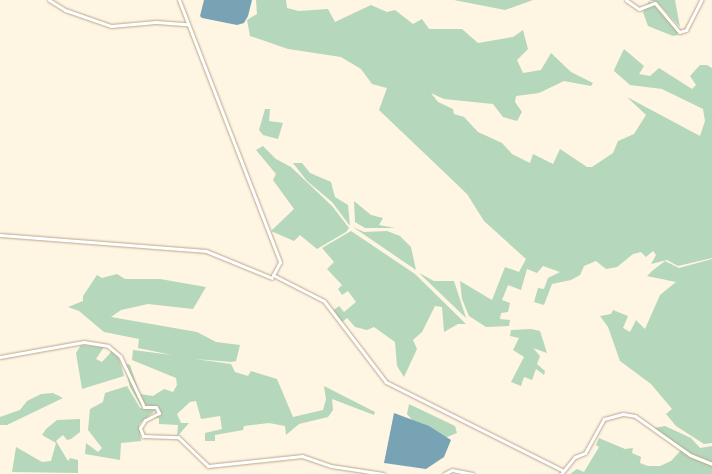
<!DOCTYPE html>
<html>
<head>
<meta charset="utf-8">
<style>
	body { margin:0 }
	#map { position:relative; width:712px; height:474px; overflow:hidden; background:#fff5e3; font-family:"Public Sans",sans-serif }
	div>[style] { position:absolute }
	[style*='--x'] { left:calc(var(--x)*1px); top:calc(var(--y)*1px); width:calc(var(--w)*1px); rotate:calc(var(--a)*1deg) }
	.green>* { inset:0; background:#b5d7bb }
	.water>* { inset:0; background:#78a3b5 }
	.roads { filter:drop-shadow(0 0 1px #b8a88b) drop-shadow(0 0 1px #b8a88b) }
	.street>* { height:3px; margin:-1.5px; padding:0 1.5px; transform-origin:1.5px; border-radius:1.5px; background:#fff }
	span { translate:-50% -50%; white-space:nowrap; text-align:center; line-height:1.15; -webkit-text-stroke:4.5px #fff; paint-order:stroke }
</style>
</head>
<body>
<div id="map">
	<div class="green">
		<i style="clip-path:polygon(256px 0,286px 0,287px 8px,299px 11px,328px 9px,335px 22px,371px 5px,387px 12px,395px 10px,413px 24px,422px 19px,429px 29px,462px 29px,478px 43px,513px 37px,523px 30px,528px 49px,517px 60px,523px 73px,541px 70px,551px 53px,571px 72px,593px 83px,591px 86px,564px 81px,539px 93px,516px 96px,515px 102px,522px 112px,517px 121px,503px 117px,493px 104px,444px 99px,431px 93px,438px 102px,453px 109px,454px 114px,464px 117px,478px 132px,502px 143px,512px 154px,530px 163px,533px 154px,553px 164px,560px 149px,587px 167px,592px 167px,613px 153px,618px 141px,634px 134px,646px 115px,627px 97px,700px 136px,705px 121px,703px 109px,662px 89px,630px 85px,614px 71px,615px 68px,624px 49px,644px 66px,639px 74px,650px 76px,659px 68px,692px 89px,696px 85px,690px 76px,700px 65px,707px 65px,712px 68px,712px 258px,678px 266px,667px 260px,651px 264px,656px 255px,653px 251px,646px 257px,641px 252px,633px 254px,617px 267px,606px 269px,596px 261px,584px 266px,580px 275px,571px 280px,552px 284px,544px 305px,534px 302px,538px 288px,544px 289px,548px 278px,560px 272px,543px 266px,537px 273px,527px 269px,521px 290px,508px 285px,502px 300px,510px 303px,508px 312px,501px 313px,500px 319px,510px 320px,509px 326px,486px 327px,469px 316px,462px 299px,460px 281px,492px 300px,505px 267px,519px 272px,526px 259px,484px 221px,467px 194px,379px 110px,387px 88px,372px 84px,361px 69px,341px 57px,288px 49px,250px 36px,247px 20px,257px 14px)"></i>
		<i style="clip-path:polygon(454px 0,533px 0,505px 10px)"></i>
		<i style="clip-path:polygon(649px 0,675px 0,680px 27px,658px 3px)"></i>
		<i style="clip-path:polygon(649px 1px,670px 17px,682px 34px,673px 36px,648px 26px,643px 12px)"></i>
		<i style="clip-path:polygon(265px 109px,270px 109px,269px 121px,283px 123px,278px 139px,263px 135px,259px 130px)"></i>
		<i style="clip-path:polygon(263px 146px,276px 159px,291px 167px,332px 206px,349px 228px,346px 232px,317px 249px,300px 235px,294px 241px,271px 231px,294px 209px,273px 180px,276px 174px,256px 150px)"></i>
		<i style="clip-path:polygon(293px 163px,302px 163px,310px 173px,331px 182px,335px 197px,348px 205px,350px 226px,332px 202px,307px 181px)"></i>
		<i style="clip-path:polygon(354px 201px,371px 215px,383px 218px,379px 225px,395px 228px,365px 228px,355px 222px)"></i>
		<i style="clip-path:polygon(353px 227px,364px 232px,387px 231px,400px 236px,411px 247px,416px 270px)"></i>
		<i style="clip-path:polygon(351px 231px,415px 274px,466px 324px,458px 324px,444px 332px,442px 307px,435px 306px,422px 332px,413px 340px,417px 349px,404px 377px,397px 366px,395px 342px,374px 327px,367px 330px,355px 327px,347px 318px,341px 323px,331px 312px,339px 306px,344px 312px,356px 302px,348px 291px,342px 295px,338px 289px,342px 285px,327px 269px,334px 262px,322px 248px)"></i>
		<i style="clip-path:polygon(712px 259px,712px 443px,704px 444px,676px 426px,666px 414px,672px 409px,651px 384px,620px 361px,608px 327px,600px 316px,611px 314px,613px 310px,628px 316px,623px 328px,630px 332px,636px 320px,645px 329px,660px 295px,676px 282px,647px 276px,652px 271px,665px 261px,679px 268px)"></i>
		<i style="clip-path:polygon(419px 273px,434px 281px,454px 281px,466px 318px)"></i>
		<i style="clip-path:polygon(117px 274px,125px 279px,160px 279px,206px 287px,193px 309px,148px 304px,121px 310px,111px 317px,197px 332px,216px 342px,240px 345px,236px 361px,232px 362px,195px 359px,231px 364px,235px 372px,248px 376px,251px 371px,277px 379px,293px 417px,323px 410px,326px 399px,324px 386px,375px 412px,374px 415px,332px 399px,333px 410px,328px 417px,299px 424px,286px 435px,285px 426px,269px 423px,244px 426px,243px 430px,215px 435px,215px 441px,205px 441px,205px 433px,222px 429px,220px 416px,201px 419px,196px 401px,190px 402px,177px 414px,181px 423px,189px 423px,177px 437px,178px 425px,159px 424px,159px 418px,152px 418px,142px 422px,158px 413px,156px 406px,141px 406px,130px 387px,124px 363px,130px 365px,140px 394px,153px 396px,164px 389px,173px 392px,177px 385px,176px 378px,132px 360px,133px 350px,172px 355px,138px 348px,139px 339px,104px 332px,79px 311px,68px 307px,83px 301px,83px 296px,97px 275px,102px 278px)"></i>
		<i style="clip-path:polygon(531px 329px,540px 331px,547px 353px,533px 348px,540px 356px,537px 364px,545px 371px,544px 375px,536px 369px,532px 380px,524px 377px,521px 386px,511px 382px,524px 357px,513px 350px,519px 338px,510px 336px,511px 330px)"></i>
		<i style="clip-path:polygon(81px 345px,104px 347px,96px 359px,102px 362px,112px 351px,119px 358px,124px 376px,82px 389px,76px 353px)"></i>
		<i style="clip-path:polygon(127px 386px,140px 408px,156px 410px,139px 424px,141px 441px,121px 443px,120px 460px,85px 454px,86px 443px,98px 452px,102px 448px,88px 430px,90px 409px,103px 402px,105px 393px)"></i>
		<i style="clip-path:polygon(53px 393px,63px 398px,7px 425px,0 425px,0 417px,20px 410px,27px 401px,41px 394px)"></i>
		<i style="clip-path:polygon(409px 404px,455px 426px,457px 433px,442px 439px,415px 423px,407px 414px)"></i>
		<i style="clip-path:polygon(80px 419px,80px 432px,71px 439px,67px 440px,63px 435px,56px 441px,68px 461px,70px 458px,78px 460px,78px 473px,12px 472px,16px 447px,42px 462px,51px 461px,56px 443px,42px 435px,46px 429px,57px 420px)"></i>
		<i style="clip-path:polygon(665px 426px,691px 438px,700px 448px,712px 446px,712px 463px,692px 455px,654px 428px)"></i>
		<i style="clip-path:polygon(599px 438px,625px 449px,633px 448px,632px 453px,641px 457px,640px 463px,648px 466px,660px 466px,671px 461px,682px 449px,712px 466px,712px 474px,570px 474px,577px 469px,584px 472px,599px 447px,596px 445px)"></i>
	</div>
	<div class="water">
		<i style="clip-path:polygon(204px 0,252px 0,248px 16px,244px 23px,237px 25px,202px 18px,200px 16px)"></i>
		<i style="clip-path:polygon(394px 413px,429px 426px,451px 440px,444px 457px,426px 469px,384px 463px)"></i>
	</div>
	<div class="roads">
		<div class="street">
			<i style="--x:49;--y:0;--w:19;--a:32"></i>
			<i style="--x:65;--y:10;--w:49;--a:19.2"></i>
			<i style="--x:111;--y:26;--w:45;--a:-5.1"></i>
			<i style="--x:156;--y:22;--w:31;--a:4"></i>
			<i style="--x:179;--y:0;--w:281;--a:68.9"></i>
			<i style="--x:280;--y:262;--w:15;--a:118"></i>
			<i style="--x:273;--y:275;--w:57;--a:27"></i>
			<i style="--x:324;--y:301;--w:102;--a:52.6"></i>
			<i style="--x:386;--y:382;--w:197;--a:26.6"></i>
			<i style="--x:626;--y:0;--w:16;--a:35"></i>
			<i style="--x:639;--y:9;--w:17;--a:-21"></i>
			<i style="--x:655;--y:3;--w:38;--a:50"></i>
			<i style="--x:679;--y:32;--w:7;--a:-16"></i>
			<i style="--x:686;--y:30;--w:34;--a:-63"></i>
			<i style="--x:0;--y:235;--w:207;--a:4.4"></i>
			<i style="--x:206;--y:251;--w:71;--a:22.2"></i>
			<i style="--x:0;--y:357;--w:85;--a:-10.1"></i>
			<i style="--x:84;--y:342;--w:24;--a:9"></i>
			<i style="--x:108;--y:346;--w:16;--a:40"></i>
			<i style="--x:120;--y:356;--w:56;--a:64.8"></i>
			<i style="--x:144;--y:407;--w:12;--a:0"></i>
			<i style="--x:156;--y:407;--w:7;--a:63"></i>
			<i style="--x:159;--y:413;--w:16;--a:153"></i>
			<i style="--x:145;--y:420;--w:9;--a:122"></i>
			<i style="--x:140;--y:428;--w:9;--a:69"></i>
			<i style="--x:143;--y:436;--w:35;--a:2"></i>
			<i style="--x:178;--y:437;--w:42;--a:44"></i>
			<i style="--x:208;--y:466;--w:95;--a:-6.1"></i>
			<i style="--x:302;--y:456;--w:31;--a:19"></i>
			<i style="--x:331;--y:466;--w:53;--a:8.7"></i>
			<i style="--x:444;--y:474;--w:9;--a:-27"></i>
			<i style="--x:452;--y:470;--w:21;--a:11"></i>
			<i style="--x:561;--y:474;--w:22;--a:-51"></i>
			<i style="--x:575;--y:457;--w:11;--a:-22"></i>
			<i style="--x:585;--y:453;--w:39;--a:-61"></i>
			<i style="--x:604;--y:419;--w:20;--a:-15"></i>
			<i style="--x:623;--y:414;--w:12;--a:9"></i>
			<i style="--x:635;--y:416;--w:67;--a:35.3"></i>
			<i style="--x:690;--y:455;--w:24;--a:22"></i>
		</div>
	</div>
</div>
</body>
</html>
